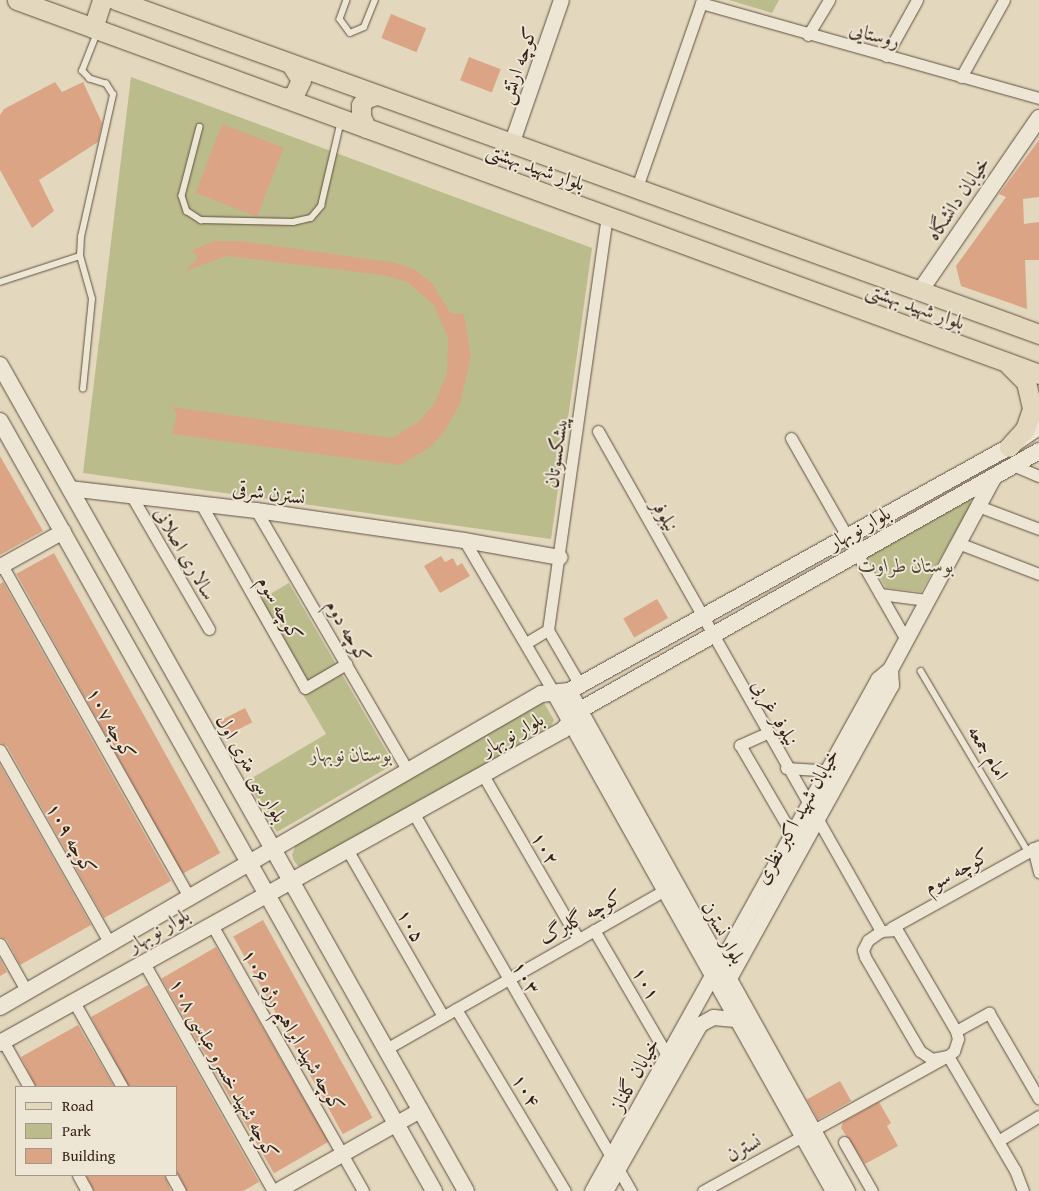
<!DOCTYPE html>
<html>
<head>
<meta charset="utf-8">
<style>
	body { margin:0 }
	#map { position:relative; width:1039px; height:1191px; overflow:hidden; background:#e3d8bd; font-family:"Gentium Book Plus",Amiri,serif }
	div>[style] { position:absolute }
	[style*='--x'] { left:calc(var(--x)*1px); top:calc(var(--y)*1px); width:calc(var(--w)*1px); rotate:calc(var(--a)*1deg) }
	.green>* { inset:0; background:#bbbc8c }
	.building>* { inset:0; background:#dba485; transform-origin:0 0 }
	.roads { filter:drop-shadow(0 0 1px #614f42) drop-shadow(0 0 1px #614f42) }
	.service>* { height:5.5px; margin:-2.75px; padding:0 2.75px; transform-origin:2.75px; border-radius:2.75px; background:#ede6d4 }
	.minor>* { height:11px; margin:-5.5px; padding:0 5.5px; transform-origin:5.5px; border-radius:5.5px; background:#ede6d4 }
	.tertiary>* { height:15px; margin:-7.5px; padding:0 7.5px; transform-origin:7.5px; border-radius:7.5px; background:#ede6d4 }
	.secondary>* { height:16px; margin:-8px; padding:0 8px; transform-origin:8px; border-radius:8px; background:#ede6d4 }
	.primary>* { height:19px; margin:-9.5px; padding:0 9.5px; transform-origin:9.5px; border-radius:9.5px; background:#e3d8bd }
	span { translate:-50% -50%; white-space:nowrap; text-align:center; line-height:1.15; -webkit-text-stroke:4px #ede6d4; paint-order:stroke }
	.street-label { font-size:20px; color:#362119 }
	.park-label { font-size:20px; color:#574836; font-style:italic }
	.legend { position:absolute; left:15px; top:1086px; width:162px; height:90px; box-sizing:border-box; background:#ede6d4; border:1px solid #a49789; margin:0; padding:6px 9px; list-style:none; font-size:15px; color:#362119 }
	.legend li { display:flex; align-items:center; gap:10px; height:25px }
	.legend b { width:25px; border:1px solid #a49789 }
</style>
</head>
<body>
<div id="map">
	<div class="green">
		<i style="clip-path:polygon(729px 0,779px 0,772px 13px)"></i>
		<i style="clip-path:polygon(131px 77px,592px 248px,551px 539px,83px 473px)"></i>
		<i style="clip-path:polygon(970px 499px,971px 505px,921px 592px,886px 588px,868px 556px)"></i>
		<i style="clip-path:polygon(289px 583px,394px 764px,277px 832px,247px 781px,326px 734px,251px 605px)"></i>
		<i style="clip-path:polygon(537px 702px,544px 703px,554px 720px,551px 726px,309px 867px,298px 866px,294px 861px,292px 855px,296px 844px)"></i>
	</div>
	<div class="building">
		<i style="left:391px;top:14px;width:38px;height:26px;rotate:22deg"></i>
		<i style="left:469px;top:57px;width:34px;height:25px;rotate:21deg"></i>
		<i style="clip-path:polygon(55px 82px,62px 92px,83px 82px,102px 123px,101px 128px,98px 142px,39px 180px,54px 211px,32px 228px,0 170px,0 115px,4px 109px)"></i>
		<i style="left:222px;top:124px;width:66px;height:74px;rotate:21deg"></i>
		<i style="clip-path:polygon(1039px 140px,1039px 197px,1023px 199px,1024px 224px,1039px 222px,1039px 260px,1025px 260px,1027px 309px,961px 286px,956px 266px,1006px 197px,999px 194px)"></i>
		<i style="clip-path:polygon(215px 241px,241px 241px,396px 263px,415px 270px,432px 283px,451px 314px,464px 314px,471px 357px,460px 404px,444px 432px,430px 447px,400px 465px,172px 434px,177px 415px,172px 407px,392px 438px,418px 422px,434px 404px,447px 374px,448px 338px,434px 305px,407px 282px,383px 275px,227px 256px,185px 271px,198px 258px,192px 250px)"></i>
		<i style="clip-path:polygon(0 456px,43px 531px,0 555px)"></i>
		<i style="left:54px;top:553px;width:343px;height:43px;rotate:61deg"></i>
		<i style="clip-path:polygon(441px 556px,445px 562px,453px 558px,457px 566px,462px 563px,470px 576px,440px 593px,424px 566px)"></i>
		<i style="clip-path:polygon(3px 582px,171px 881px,104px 918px,7px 746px,0 743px,0 584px)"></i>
		<i style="left:657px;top:599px;width:22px;height:39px;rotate:60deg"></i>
		<i style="left:245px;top:708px;width:16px;height:29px;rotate:63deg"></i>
		<i style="clip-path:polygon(0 765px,91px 925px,20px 965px,7px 940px,0 937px)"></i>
		<i style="left:263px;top:920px;width:226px;height:34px;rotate:61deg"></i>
		<i style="left:216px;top:947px;width:225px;height:63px;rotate:60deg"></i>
		<i style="clip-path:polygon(0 959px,7px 972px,0 976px)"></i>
		<i style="clip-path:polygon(148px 985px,259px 1182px,243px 1191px,187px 1191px,176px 1170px,176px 1087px,129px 1087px,91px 1017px)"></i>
		<i style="clip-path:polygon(78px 1025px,114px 1087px,36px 1087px,21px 1057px)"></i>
		<i style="left:840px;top:1081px;width:23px;height:38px;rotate:61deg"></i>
		<i style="clip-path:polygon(879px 1102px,891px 1123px,887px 1126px,898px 1146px,865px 1164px,841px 1128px,843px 1122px)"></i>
		<i style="clip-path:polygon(86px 1175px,164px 1175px,171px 1191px,94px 1191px)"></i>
	</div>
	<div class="roads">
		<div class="service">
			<i style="--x:347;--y:0;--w:20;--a:110"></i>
			<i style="--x:340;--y:19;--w:17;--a:54"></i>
			<i style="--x:350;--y:33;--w:15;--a:-23"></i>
			<i style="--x:364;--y:27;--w:29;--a:-68"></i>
			<i style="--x:200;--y:127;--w:71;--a:104.6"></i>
			<i style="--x:182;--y:196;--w:16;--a:72"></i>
			<i style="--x:187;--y:211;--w:17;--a:33"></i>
			<i style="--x:201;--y:220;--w:92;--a:1.2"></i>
			<i style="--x:293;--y:222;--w:18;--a:-13"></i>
			<i style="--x:311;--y:218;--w:16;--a:-50"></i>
			<i style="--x:321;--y:206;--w:87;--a:-76.8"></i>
			<i style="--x:0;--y:282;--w:84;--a:-18"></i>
			<i style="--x:83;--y:389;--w:90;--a:-84.3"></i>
			<i style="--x:92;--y:299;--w:45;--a:-105.6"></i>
			<i style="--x:80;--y:256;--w:19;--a:-87"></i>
			<i style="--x:81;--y:237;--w:146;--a:-77.3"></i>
			<i style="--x:113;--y:95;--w:13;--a:-122"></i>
			<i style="--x:106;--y:84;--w:17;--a:-163"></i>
			<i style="--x:90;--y:79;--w:11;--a:-135"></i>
			<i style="--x:82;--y:71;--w:41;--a:-68.5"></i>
			<i style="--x:921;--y:671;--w:209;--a:59.3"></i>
		</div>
		<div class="minor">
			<i style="--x:808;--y:35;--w:41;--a:-59"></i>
			<i style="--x:886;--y:56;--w:64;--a:-61"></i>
			<i style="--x:961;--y:77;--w:88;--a:-60.8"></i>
			<i style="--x:636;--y:190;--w:198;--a:-70.8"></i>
			<i style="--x:701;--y:3;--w:351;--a:15.7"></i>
			<i style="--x:598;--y:431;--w:575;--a:60.49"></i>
			<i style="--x:791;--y:438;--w:232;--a:60.3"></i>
			<i style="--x:1015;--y:466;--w:26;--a:23"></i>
			<i style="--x:131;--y:495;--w:155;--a:59.8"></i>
			<i style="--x:201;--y:504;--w:211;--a:60.5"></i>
			<i style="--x:305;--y:688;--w:48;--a:-30.3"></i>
			<i style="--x:978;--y:506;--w:65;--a:20.7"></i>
			<i style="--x:256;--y:510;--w:302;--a:59.8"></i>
			<i style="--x:464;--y:540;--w:178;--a:59.5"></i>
			<i style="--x:958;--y:543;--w:87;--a:20.9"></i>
			<i style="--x:2;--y:565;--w:383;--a:60.6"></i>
			<i style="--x:880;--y:594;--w:47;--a:7.3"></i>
			<i style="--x:526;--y:643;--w:26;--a:-31"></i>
			<i style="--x:580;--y:685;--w:64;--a:-120.2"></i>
			<i style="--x:548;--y:630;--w:418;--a:-81.9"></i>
			<i style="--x:767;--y:733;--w:30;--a:156"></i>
			<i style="--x:740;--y:745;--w:109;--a:59.7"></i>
			<i style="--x:0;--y:750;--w:224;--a:60.4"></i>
			<i style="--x:786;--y:768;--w:48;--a:3.6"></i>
			<i style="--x:483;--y:775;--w:190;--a:59.9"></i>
			<i style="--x:414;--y:814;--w:435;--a:60.1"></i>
			<i style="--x:1033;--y:848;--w:25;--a:76"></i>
			<i style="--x:348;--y:851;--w:190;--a:60.1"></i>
			<i style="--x:212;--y:925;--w:306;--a:60.4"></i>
			<i style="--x:891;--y:928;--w:169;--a:-29"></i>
			<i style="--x:594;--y:930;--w:145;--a:59.7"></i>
			<i style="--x:0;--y:944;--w:55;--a:60.6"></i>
			<i style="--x:144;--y:963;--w:262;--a:60.5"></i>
			<i style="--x:74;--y:1002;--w:98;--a:60.5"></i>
			<i style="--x:456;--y:1009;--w:212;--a:59.1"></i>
			<i style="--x:956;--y:1031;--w:38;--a:-29"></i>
			<i style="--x:989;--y:1013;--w:99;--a:59.8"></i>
			<i style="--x:3;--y:1041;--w:53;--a:60.5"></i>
			<i style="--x:386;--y:1049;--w:319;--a:-29.7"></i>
			<i style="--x:948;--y:1056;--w:132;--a:59.6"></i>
			<i style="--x:1015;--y:1170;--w:22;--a:69"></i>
			<i style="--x:998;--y:1141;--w:48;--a:-31.4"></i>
			<i style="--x:844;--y:1142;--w:56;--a:60.3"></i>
			<i style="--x:78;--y:1175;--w:18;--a:61"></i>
			<i style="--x:171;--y:1175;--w:18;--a:61"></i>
			<i style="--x:703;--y:1191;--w:280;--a:-28.9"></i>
			<i style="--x:948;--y:1056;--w:8;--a:-40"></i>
			<i style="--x:954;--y:1051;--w:13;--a:-72"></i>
			<i style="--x:958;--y:1039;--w:8;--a:-104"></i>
			<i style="--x:956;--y:1031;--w:117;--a:-120.3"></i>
			<i style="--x:897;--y:930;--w:16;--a:176"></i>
			<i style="--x:881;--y:931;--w:16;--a:145"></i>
			<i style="--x:868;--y:940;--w:11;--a:117"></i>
			<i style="--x:863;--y:950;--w:7;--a:74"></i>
			<i style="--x:865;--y:957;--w:109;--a:59.7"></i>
			<i style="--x:920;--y:1051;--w:14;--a:34"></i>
			<i style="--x:932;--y:1059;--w:16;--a:-11"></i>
		</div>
		<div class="tertiary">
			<i style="--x:511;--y:144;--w:152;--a:-70.9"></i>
			<i style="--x:69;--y:488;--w:188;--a:6.7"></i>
			<i style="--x:256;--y:510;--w:210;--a:8.2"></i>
			<i style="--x:464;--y:540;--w:97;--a:10.1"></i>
			<i style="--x:0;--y:566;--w:72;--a:-29.1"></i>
			<i style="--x:569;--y:691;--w:572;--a:60.93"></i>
			<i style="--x:554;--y:693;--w:571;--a:60.74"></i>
			<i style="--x:719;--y:966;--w:328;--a:-61"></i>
			<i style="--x:878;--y:679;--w:16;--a:-40"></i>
			<i style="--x:890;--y:669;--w:217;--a:-61.7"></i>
			<i style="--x:728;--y:980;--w:337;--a:-61.1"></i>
			<i style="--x:891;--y:685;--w:16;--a:-94"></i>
			<i style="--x:276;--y:1191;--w:165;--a:-29.4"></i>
			<i style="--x:592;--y:1191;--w:245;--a:-60.9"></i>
			<i style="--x:605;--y:1191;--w:192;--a:-60.4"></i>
			<i style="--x:700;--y:1024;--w:15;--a:-28"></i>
			<i style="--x:713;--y:1017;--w:22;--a:5"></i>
		</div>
		<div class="secondary">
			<i style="--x:920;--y:291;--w:210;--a:-55.5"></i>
			<i style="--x:0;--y:365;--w:948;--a:60.57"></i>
			<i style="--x:0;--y:421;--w:884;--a:60.59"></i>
			<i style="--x:0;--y:1007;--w:625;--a:-30.05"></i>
			<i style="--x:541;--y:694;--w:28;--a:-6"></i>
			<i style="--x:569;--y:691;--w:503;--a:-29.01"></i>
			<i style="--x:1009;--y:447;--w:36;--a:-34"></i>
			<i style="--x:0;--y:1043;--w:644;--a:-29.07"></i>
			<i style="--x:563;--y:730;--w:26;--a:-50"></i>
			<i style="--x:580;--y:710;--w:527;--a:-29.43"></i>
		</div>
		<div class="primary">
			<i style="--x:17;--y:0;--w:1088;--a:20.1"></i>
			<i style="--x:116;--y:0;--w:982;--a:19.89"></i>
			<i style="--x:93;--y:28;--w:29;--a:-72"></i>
			<i style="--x:285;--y:98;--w:9;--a:-18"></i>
			<i style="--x:294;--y:95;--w:17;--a:-65"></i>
			<i style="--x:301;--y:80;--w:19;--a:-122"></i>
			<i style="--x:366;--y:128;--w:13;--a:-113"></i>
			<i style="--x:361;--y:116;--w:11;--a:-90"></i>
			<i style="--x:361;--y:105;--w:9;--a:-54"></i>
			<i style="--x:366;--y:98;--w:11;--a:-15"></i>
			<i style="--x:1009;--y:365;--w:24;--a:45"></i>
			<i style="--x:1026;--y:382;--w:28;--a:77"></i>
			<i style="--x:1032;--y:409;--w:21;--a:109"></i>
			<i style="--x:1025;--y:429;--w:24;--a:132"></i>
		</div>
	</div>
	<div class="street-label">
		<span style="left:875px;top:34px;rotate:15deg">روستایی</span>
		<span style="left:517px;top:65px;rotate:-71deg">کوچه ارتش</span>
		<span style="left:536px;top:166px;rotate:20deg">بلوار شهید بهشتی</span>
		<span style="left:957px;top:198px;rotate:-56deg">خیابان دانشگاه</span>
		<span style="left:916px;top:305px;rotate:20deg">بلوار شهید بهشتی</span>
		<span style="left:555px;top:452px;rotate:-82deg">پیشکسوتان</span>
		<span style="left:269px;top:492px;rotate:8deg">نسترن شرقی</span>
		<span style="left:666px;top:515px;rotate:61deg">نیلوفر</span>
		<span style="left:859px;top:527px;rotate:-29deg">بلوار نوبهار</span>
		<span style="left:186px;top:553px;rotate:60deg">سالاری اصلانی</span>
		<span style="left:281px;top:608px;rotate:61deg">کوچه سوم</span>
		<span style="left:349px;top:631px;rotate:60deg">کوچه دوم</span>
		<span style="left:776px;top:712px;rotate:60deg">نیلوفر غربی</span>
		<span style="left:112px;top:723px;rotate:61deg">کوچه ۱۰۷</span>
		<span style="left:512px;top:733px;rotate:-29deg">بلوار نوبهار</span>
		<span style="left:989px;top:752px;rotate:59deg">امام جمعه</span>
		<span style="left:252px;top:768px;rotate:60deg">بلوار سی متری اول</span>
		<span style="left:796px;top:816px;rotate:-61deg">خیابان شهید اکبر نظری</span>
		<span style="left:72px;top:838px;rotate:60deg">کوچه ۱۰۹</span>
		<span style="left:546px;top:848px;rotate:60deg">۱۰۲</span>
		<span style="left:956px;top:870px;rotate:-29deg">کوچه سوم</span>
		<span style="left:580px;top:916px;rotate:-29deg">کوچه گلبرگ</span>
		<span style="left:412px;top:925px;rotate:60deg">۱۰۵</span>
		<span style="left:158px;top:929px;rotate:-30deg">بلوار نوبهار</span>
		<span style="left:724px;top:932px;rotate:61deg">بلوار نسترن</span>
		<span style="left:527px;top:977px;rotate:60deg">۱۰۳</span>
		<span style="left:647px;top:983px;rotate:60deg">۱۰۱</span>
		<span style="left:294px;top:1030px;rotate:60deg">کوچه شهید ابراهیم رژه ۱۰۶</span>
		<span style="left:225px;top:1068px;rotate:61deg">کوچه شهید خسرو عباسی ۱۰۸</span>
		<span style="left:634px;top:1074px;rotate:-61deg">خیابان گلناز</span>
		<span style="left:527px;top:1090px;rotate:59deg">۱۰۴</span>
		<span style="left:743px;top:1147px;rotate:-29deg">نسترن</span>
	</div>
	<div class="park-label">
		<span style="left:906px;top:564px">بوستان طراوت</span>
		<span style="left:351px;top:753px">بوستان نوبهار</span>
	</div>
	<ul class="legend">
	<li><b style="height:6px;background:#e3d8bd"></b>Road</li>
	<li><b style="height:14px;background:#bbbc8c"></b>Park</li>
	<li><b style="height:14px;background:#dba485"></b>Building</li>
	</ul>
</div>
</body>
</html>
